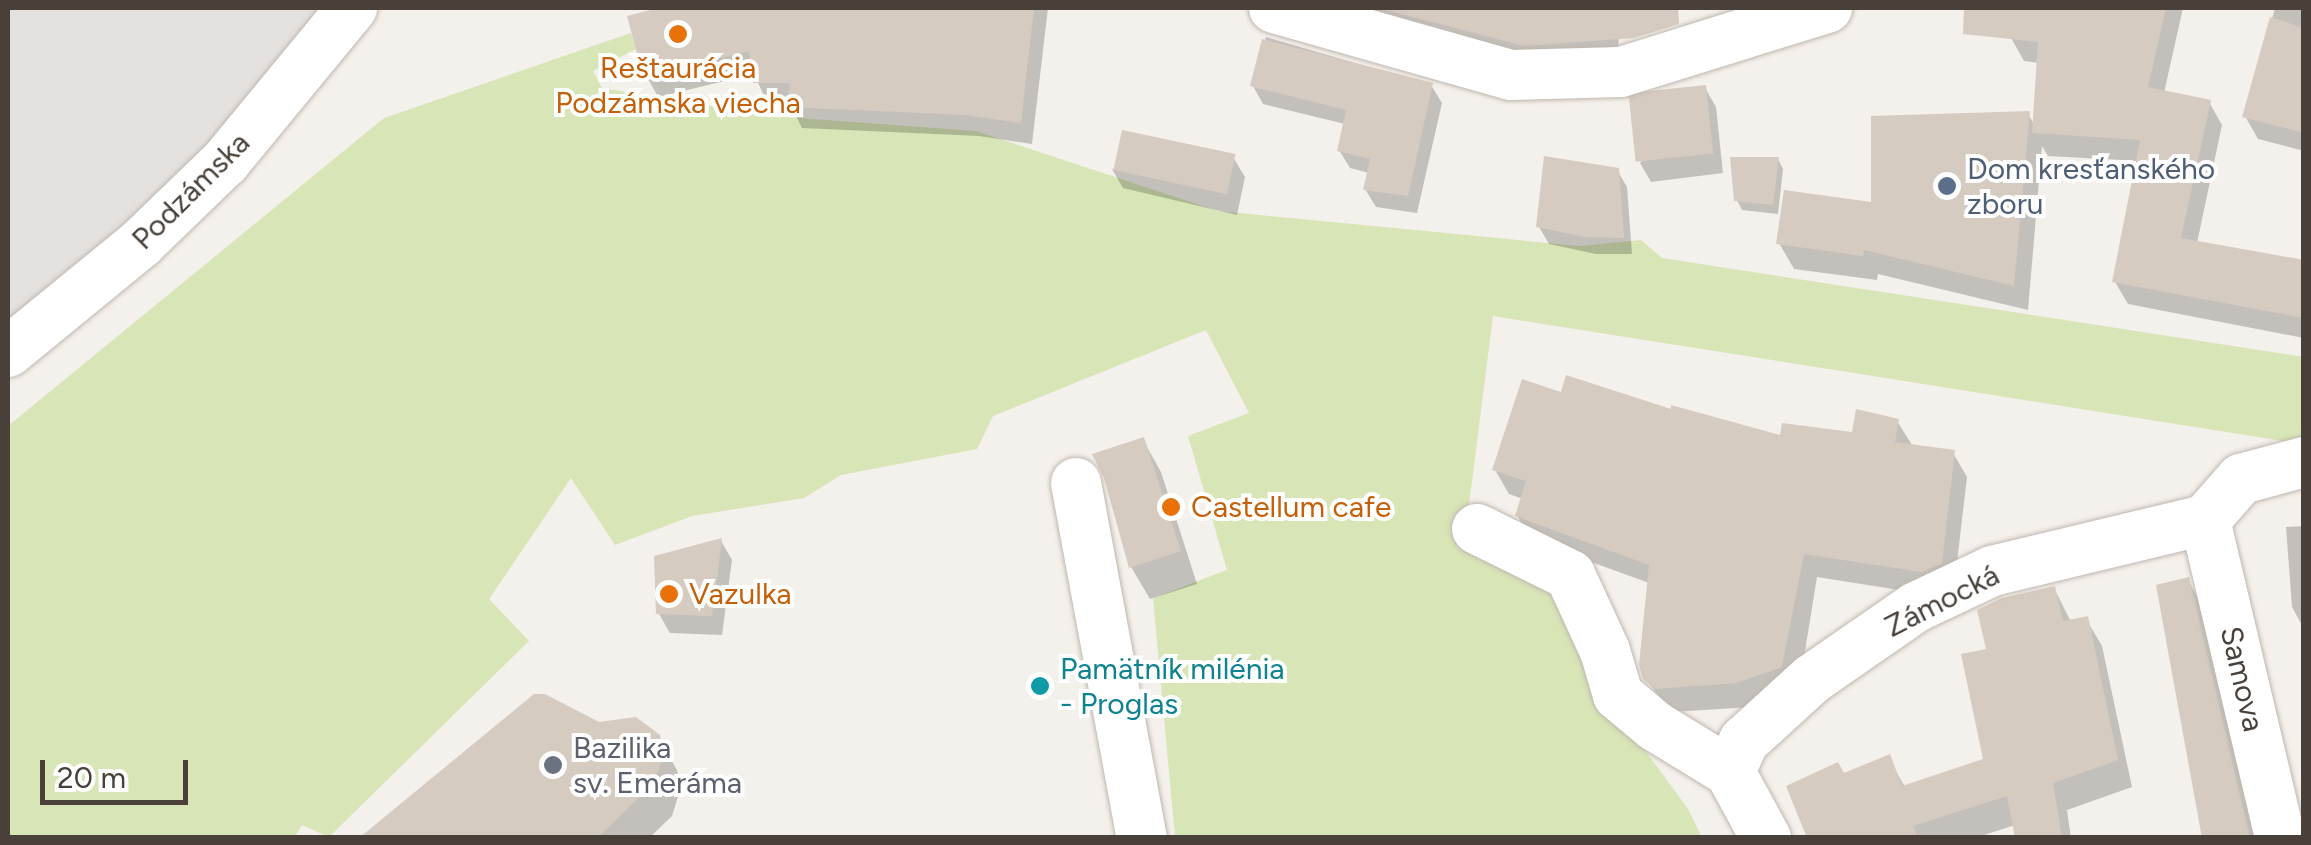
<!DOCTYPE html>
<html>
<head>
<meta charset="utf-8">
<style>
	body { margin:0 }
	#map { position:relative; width:2311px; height:845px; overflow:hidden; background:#f4f0eb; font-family:Figtree,sans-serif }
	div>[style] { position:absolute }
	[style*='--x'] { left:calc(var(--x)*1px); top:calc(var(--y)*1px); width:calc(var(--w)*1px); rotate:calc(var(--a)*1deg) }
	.green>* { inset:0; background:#d7e5b7 }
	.parking>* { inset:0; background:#e4e1df }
	.shadow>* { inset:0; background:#0003 }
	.building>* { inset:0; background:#d5cbc1; transform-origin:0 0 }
	.roads { filter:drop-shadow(0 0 2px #c0b7ae) drop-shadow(0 0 2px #c0b7ae) }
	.minor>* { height:50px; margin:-25px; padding:0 25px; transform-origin:25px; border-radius:25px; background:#fff }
	.dots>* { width:28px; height:28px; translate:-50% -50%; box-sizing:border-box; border:5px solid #fff; border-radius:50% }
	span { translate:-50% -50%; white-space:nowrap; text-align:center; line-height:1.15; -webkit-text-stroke:8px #fff; paint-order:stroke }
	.food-label { font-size:30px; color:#c56008 }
	.left { translate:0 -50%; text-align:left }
	.service-label { font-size:30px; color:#4e5e75 }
	.street-label { font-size:30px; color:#484039 }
	.culture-label { font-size:30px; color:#0d838f }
	.worship-label { font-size:30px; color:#5b616d }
	.frame { position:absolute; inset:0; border:10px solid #484039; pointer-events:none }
	.scale { position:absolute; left:40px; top:760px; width:148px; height:45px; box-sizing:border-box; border:5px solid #484039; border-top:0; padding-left:12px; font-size:30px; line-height:35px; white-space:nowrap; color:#484039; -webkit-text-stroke:8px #fff; paint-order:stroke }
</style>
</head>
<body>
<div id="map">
	<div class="green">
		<i style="clip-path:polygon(631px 33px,636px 49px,593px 71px,602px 88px,771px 116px,976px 131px,1218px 211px,1579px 246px,1641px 240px,1662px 258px,2304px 357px,2303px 444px,1493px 316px,1465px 536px,1559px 589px,1612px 705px,1688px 809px,1702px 838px,1175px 837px,1153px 598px,1227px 570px,1188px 436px,1249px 413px,1206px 330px,993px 416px,977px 449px,841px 475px,804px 498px,692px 516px,615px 545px,571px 478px,489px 599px,529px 641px,329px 837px,302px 825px,294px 838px,8px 837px,8px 426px,384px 118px)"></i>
	</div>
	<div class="parking">
		<i style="clip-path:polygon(8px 8px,327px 8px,223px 136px,8px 335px)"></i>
	</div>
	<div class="shadow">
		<i style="clip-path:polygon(668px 8px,1048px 8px,1032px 144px,979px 136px,802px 128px,790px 104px,768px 104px,754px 74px,658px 97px,646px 75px,630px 18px)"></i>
		<i style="clip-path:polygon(1317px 8px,1621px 8px,1617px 63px,1538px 67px)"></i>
		<i style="clip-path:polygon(2006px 8px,2183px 8px,2164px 93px,2209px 102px,2222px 125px,2197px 243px,2304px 273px,2304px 338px,2128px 304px,2115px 282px,2139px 161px,2048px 156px,2042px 146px,2028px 310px,1878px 274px,1877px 280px,1794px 269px,1779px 243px,1873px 205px,2028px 114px,2035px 126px,2039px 63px,2024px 61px,2011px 38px)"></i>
		<i style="clip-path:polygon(2275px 8px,2304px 8px,2304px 151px,2258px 139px,2245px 116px)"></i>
		<i style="clip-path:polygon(1266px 37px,1431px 85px,1442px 103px,1417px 213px,1376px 207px,1365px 189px,1369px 173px,1350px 168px,1339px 150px,1345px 124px,1263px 104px,1253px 86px)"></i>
		<i style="clip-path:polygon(1705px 88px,1716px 107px,1723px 173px,1651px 182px,1640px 163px)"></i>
		<i style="clip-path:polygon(1233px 157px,1245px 177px,1237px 215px,1123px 188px,1112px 169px)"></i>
		<i style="clip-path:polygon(1778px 159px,1783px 169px,1778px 214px,1742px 210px,1737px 200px)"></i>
		<i style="clip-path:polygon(1617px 170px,1627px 187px,1632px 254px,1596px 254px,1549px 244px,1539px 227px)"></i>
		<i style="clip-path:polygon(1563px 395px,1673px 412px,1782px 438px,1854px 435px,1897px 421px,1912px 445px,1953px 453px,1967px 477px,1954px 588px,1937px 596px,1817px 577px,1799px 688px,1752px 707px,1671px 712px,1645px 678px,1649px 583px,1531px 540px,1517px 515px,1523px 499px,1509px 494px,1495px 470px)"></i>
		<i style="clip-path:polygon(1143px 440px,1161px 472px,1197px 584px,1150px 599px,1131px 567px,1107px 477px)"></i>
		<i style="clip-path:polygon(2304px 526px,2304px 627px,2303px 627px,2292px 607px,2286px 527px)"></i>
		<i style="clip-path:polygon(721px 541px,732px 560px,722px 635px,670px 633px,659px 614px)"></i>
		<i style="clip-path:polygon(2188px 580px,2203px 607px,2258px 838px,2207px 838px)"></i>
		<i style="clip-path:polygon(2054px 588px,2071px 622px,2086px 619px,2102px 646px,2132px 787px,2067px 810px,2071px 838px,2018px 838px,2015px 825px,1975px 838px,1810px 838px,1844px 776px,1888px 757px,1905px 787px,1986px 761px,1989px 650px)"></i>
		<i style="clip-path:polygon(539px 694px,598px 725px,658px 737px,677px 770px,680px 790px,672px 816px,649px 838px,363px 838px)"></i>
	</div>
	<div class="building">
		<i style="clip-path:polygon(658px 8px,1034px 8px,1021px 123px,965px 115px,787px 107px,790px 83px,753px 83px,749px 51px,643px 76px,627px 16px)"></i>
		<i style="clip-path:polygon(1378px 8px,1678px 8px,1679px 24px,1634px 38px,1524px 46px)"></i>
		<i style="clip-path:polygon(1964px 8px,2166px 8px,2148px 87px,2211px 100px,2181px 238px,2304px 260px,2304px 318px,2112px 282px,2140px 140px,2032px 133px,2038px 42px,1963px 34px)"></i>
		<i style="clip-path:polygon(2270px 17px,2304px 28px,2304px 133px,2242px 117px)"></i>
		<i style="clip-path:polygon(1262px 39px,1433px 83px,1408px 196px,1363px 190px,1370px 159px,1337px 151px,1346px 110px,1250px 86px)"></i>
		<i style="left:1706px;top:85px;width:69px;height:78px;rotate:84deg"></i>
		<i style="clip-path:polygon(2030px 111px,2014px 286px,1864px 250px,1863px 256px,1776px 244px,1784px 190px,1871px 202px,1871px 116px)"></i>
		<i style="left:1122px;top:130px;width:116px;height:41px;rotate:12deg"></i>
		<i style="clip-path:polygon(1544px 156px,1619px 168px,1624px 238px,1585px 237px,1536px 227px)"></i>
		<i style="clip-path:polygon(1730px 157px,1779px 157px,1773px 205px,1734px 201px)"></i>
		<i style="clip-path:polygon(1566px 375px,1671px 409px,1671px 405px,1780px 435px,1782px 423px,1852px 432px,1856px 409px,1899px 419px,1895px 442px,1955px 450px,1942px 563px,1922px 572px,1804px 554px,1782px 667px,1736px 683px,1655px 689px,1643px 679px,1639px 665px,1649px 565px,1515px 516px,1526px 481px,1492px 470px,1522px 379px,1561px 392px)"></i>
		<i style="clip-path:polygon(1144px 437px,1181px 551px,1129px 568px,1104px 478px,1092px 454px)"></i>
		<i style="clip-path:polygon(722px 538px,712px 616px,656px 614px,654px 556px)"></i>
		<i style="clip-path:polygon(2189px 577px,2250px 838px,2202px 838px,2156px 585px)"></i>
		<i style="clip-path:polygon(2055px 586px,2063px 621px,2088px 616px,2118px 760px,2053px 783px,2062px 838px,2015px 838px,2007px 796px,1913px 826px,1918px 838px,1807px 838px,1786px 786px,1838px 762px,1844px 773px,1890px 754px,1902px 786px,1983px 759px,1961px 654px,1986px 649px,1977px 610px,2002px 598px)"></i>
		<i style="clip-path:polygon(534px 694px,545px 694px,599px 722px,636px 717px,660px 735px,663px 757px,654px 783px,597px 838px,359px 838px)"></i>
	</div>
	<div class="roads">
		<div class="minor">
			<i style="--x:1274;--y:8;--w:246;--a:15.8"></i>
			<i style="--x:1511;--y:75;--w:110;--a:-1.6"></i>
			<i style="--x:1621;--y:72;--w:216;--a:-17.3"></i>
			<i style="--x:8;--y:352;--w:172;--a:-39.3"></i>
			<i style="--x:141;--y:243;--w:117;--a:-44"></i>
			<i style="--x:225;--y:162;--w:200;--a:-50.5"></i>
			<i style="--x:1076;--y:483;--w:361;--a:79.5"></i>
			<i style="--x:2205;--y:520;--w:327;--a:76.7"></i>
			<i style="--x:2205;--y:520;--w:55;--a:-48.7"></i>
			<i style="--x:2241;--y:479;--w:65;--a:-15.1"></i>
			<i style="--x:1477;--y:529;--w:104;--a:26.3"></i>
			<i style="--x:1570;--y:575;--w:84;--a:65.3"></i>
			<i style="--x:1605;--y:651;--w:46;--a:73.5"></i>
			<i style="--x:1618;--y:695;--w:48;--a:40"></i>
			<i style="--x:1655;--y:726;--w:88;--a:31.5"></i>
			<i style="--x:1766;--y:838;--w:75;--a:-118.6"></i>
			<i style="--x:1730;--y:772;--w:34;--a:-66"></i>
			<i style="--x:1744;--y:741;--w:92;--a:-42.4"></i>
			<i style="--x:1812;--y:679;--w:126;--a:-34.7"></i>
			<i style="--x:1916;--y:607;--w:84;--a:-25.3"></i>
			<i style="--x:1992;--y:571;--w:219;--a:-13.5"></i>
		</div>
	</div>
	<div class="dots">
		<i style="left:678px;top:34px;background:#e8710a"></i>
		<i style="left:1947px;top:186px;background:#5c6f8a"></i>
		<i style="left:1171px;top:507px;background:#e8710a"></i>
		<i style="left:669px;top:594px;background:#e8710a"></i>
		<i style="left:1040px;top:686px;background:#0f9aa8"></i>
		<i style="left:553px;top:765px;background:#6b7280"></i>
	</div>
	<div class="food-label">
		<span style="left:678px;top:85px">Reštaurácia<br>Podzámska viecha</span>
		<span class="left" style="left:1191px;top:507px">Castellum cafe</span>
		<span class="left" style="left:689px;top:594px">Vazulka</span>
	</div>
	<div class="service-label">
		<span class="left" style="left:1967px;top:186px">Dom kresťanského<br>zboru</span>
	</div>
	<div class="street-label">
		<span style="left:191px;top:191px;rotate:-45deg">Podzámska</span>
		<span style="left:1942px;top:601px;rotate:-27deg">Zámocká</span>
		<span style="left:2242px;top:679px;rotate:77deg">Samova</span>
	</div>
	<div class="culture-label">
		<span class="left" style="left:1060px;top:686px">Pamätník milénia<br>- Proglas</span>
	</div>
	<div class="worship-label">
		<span class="left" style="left:573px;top:765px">Bazilika<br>sv. Emeráma</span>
	</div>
	<div class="frame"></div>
	<div class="scale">20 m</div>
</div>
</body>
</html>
